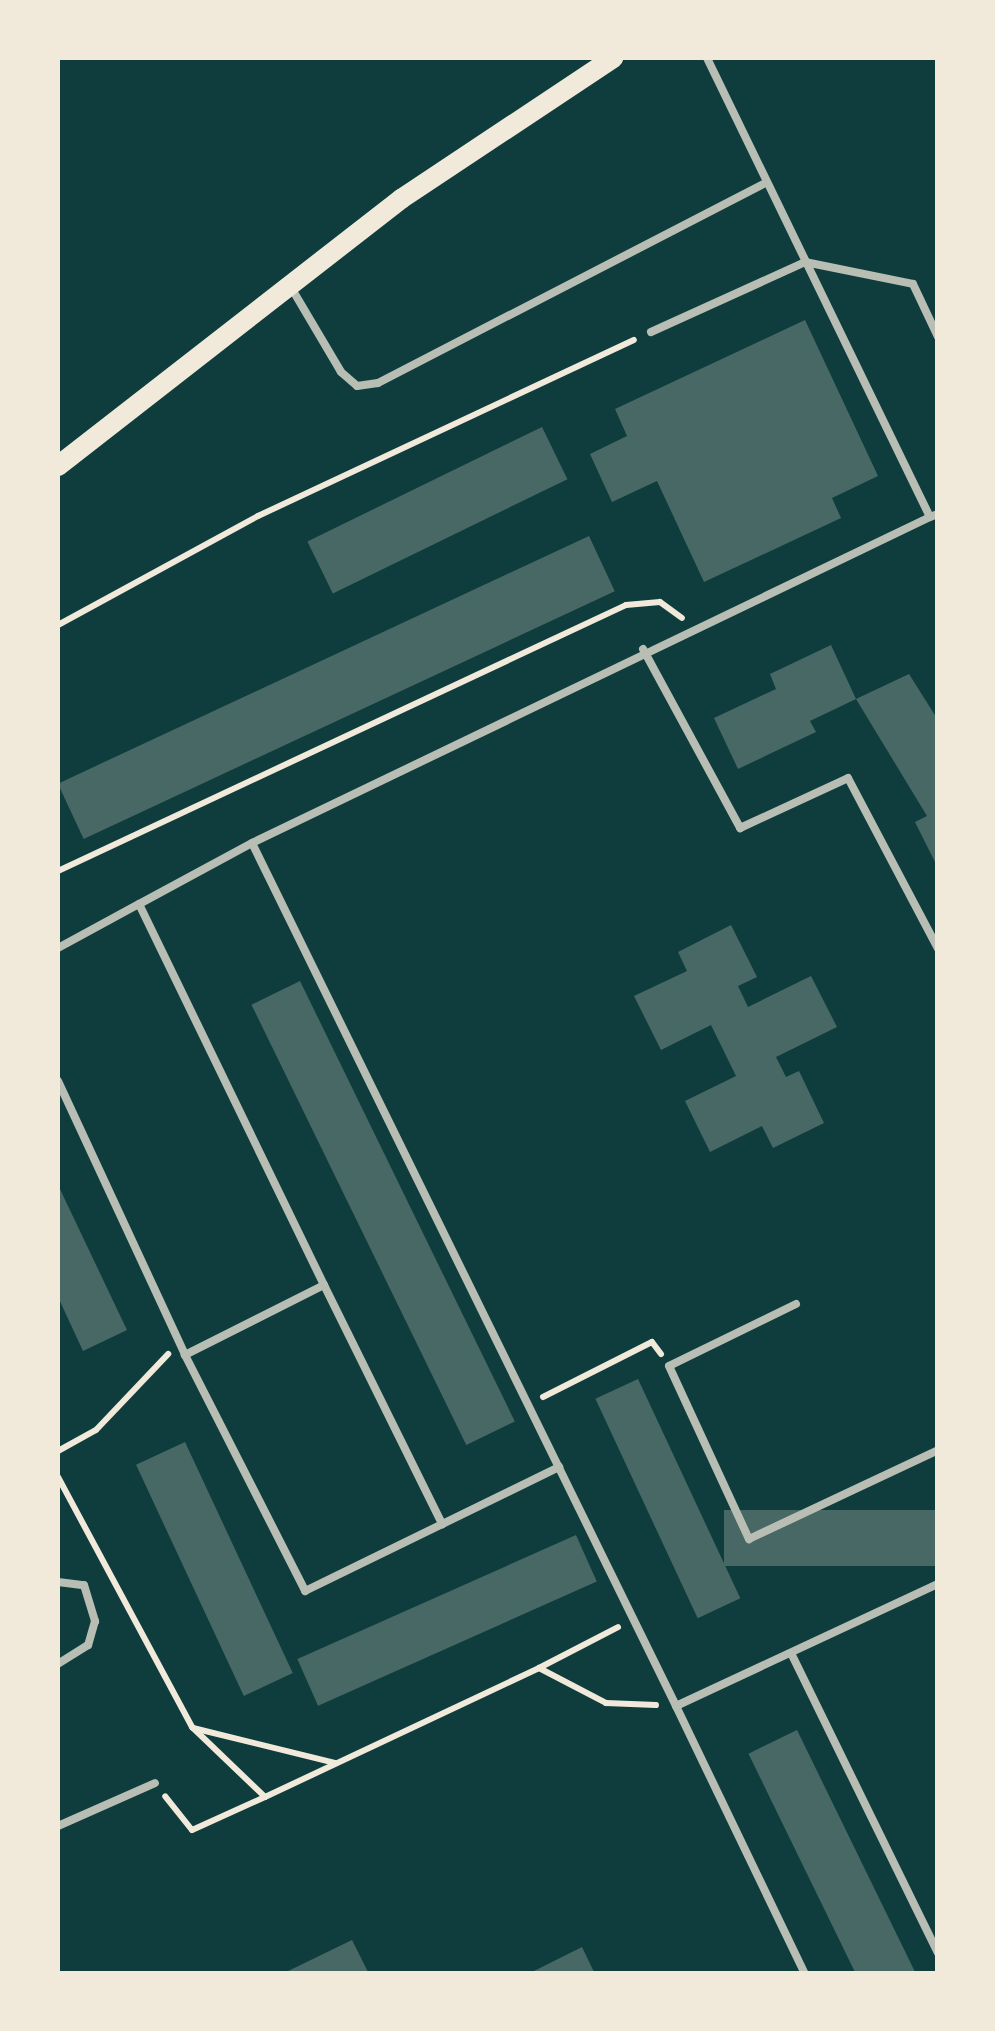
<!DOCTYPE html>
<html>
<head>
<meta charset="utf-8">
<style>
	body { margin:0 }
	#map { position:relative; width:995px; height:2031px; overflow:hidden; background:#0f3d3e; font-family:"Golos Text",sans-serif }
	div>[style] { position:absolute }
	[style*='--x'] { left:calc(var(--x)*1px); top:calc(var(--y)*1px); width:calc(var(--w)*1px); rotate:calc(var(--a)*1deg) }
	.building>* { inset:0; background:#486865; transform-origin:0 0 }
	.path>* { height:6px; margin:-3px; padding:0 3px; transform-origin:3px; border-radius:3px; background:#f1e9da }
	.service>* { height:8px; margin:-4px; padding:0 4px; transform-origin:4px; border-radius:4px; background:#b8beb3 }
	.secondary>* { height:20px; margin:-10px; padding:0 10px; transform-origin:10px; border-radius:10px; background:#f1e9da }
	span { translate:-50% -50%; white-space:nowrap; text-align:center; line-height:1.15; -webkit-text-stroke:10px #f1e9da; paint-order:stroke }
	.frame { position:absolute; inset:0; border:60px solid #f1e9da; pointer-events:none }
</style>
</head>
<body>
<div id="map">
	<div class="building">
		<i style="clip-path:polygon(805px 320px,878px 476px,832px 498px,841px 518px,704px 582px,657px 481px,612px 502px,590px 454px,627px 436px,615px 409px)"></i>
		<i style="left:542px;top:427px;width:58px;height:261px;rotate:64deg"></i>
		<i style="left:589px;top:536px;width:61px;height:586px;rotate:65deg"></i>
		<i style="clip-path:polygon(831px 645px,856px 699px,909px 674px,938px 720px,938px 868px,915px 822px,927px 816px,856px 699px,810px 721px,816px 732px,738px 769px,714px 718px,776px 689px,770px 674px)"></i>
		<i style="clip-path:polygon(731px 925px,757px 977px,738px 986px,748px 1007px,811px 976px,837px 1027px,776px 1057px,786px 1077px,799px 1071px,824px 1123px,773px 1148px,762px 1126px,710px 1152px,685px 1101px,736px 1076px,711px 1025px,661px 1050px,634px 996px,687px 971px,678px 952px)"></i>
		<i style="left:300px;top:981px;width:490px;height:54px;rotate:64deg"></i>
		<i style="clip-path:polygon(58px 1185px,127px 1330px,83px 1351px,58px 1297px)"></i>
		<i style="left:638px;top:1379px;width:242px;height:47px;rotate:65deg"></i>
		<i style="left:185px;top:1442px;width:255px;height:54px;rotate:65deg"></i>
		<i style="left:938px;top:1510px;width:56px;height:214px;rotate:90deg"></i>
		<i style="left:576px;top:1535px;width:51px;height:305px;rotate:66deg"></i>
		<i style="left:797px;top:1730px;width:271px;height:54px;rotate:64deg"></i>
		<i style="clip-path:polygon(352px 1940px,369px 1974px,282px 1974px)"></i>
		<i style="clip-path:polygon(582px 1947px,595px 1974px,528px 1974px)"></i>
	</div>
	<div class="path">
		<i style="--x:58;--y:625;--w:228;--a:-28.6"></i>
		<i style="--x:258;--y:516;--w:415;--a:-25.1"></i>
		<i style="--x:58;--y:871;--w:627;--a:-25.09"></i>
		<i style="--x:626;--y:605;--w:34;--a:-5"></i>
		<i style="--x:660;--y:602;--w:27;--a:36"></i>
		<i style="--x:543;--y:1397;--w:122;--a:-26.8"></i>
		<i style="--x:652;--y:1342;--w:15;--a:53"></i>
		<i style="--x:58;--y:1451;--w:43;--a:-28.9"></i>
		<i style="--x:96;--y:1430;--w:105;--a:-46.5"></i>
		<i style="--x:58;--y:1477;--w:284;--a:61.8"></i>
		<i style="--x:192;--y:1727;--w:101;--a:43.8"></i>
		<i style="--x:265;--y:1797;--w:80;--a:155.7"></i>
		<i style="--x:192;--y:1830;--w:43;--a:-128.5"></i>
		<i style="--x:539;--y:1668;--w:89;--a:-27.4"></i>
		<i style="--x:193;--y:1728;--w:147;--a:13.8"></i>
		<i style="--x:265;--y:1797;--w:303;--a:-25.2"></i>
		<i style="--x:539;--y:1668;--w:76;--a:27.6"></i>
		<i style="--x:606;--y:1703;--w:50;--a:2.3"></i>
	</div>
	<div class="service">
		<i style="--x:707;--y:58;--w:510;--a:64.09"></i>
		<i style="--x:930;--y:517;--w:9;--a:-21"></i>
		<i style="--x:292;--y:289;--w:96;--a:59.4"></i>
		<i style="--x:341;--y:372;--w:21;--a:41"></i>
		<i style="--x:357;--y:386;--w:21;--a:-8"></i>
		<i style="--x:378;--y:383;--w:437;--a:-27.3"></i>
		<i style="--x:651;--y:332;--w:169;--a:-24.4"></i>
		<i style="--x:805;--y:262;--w:110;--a:11.5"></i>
		<i style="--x:913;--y:284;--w:59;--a:64.7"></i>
		<i style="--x:930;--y:517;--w:752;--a:154.32"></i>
		<i style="--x:252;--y:843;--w:962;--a:63.83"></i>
		<i style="--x:676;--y:1706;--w:289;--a:-25"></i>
		<i style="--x:643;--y:649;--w:204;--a:61.5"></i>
		<i style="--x:740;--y:828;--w:119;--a:-24.8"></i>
		<i style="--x:848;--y:778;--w:193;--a:62.2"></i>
		<i style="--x:252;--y:843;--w:128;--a:151.6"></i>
		<i style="--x:139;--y:904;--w:424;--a:64.1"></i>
		<i style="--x:324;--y:1285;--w:156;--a:153.3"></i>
		<i style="--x:185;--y:1355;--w:265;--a:63"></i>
		<i style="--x:305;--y:1591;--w:283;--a:-26"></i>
		<i style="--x:58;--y:948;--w:92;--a:-28.5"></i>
		<i style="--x:58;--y:1081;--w:302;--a:65.1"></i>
		<i style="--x:324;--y:1285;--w:267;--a:63.7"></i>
		<i style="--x:796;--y:1304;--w:141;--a:154"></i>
		<i style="--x:669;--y:1366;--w:191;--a:65.2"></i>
		<i style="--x:749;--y:1539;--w:209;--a:-25.2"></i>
		<i style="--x:58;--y:1582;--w:26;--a:7"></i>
		<i style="--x:84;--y:1585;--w:38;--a:73"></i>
		<i style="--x:95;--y:1621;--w:25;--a:106"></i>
		<i style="--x:88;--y:1645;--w:36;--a:148"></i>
		<i style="--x:791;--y:1653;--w:334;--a:63.9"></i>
		<i style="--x:676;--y:1706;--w:297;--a:64.3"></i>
		<i style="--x:58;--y:1826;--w:106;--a:-23.9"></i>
	</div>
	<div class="secondary">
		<i style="--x:58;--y:466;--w:435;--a:-37.9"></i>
		<i style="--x:401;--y:199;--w:255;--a:-33.6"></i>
	</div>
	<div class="frame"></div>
</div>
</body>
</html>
